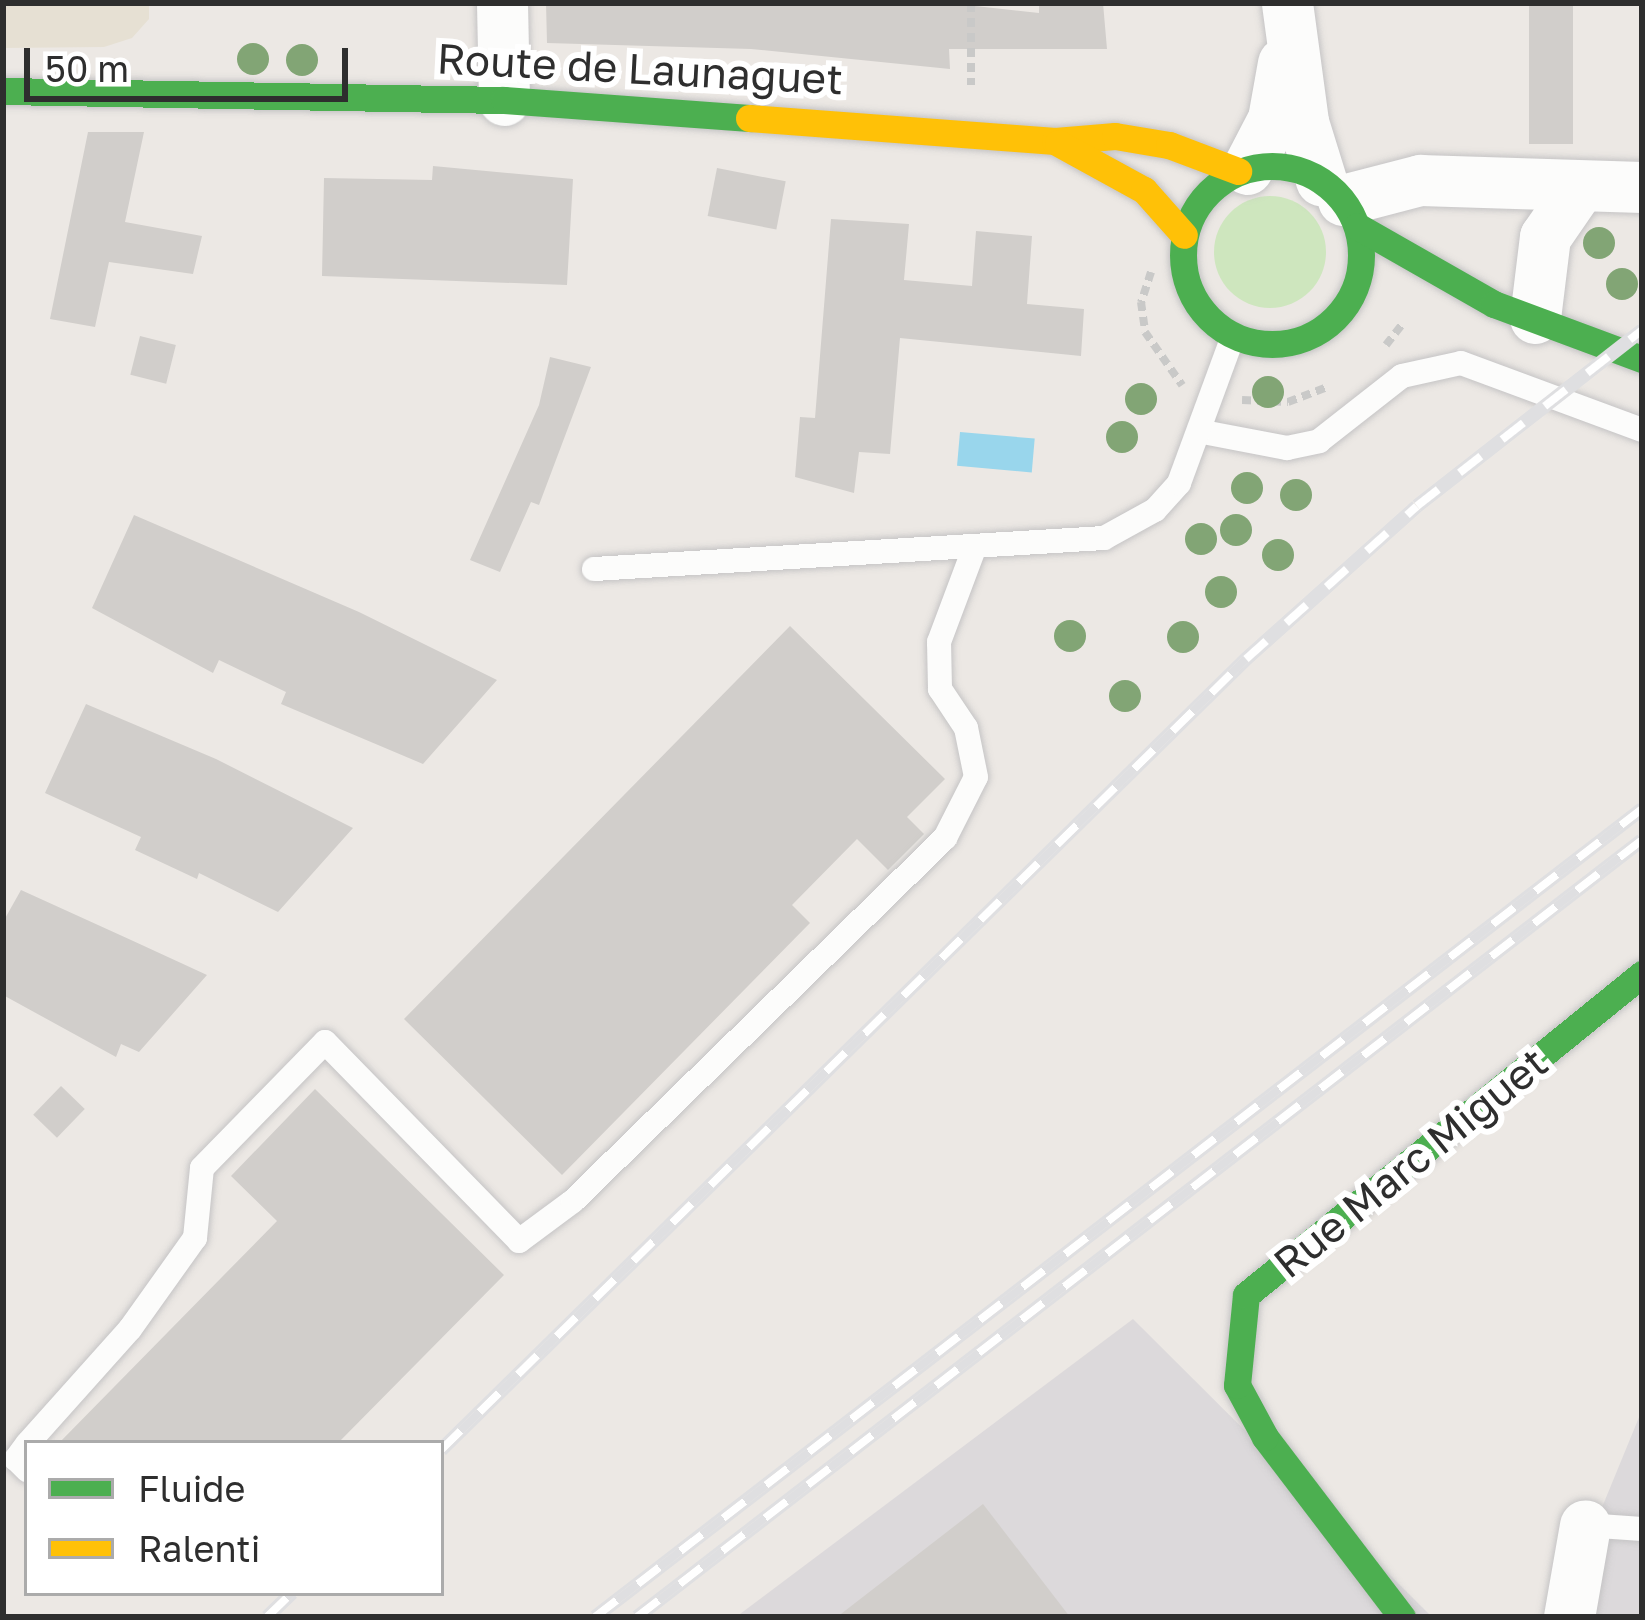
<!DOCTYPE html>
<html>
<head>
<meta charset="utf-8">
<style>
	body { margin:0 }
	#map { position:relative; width:1645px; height:1620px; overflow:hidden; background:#ece8e4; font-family:"Golos Text",sans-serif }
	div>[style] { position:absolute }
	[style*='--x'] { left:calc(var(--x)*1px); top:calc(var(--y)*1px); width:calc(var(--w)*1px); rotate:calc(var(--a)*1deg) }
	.industrial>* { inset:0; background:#dcd9db }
	.education>* { inset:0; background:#e6e0d3 }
	.green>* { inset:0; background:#cee6be }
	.round { border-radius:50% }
	.water>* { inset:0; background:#99d6ec; transform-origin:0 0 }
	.building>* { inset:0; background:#d1cecb; transform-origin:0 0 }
	.path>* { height:8px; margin-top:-4px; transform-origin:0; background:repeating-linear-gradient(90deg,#c9c9c8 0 9px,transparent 0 15px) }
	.roads { filter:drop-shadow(0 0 3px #c5c4c5) drop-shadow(0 0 3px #c5c4c5) }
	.lane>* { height:24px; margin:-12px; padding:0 12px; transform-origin:12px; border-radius:12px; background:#fcfcfb }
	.street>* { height:51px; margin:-25.5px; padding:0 25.5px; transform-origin:25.5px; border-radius:25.5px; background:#fcfcfb }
	.fast>* { height:27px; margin:-13.5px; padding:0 13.5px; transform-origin:13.5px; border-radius:13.5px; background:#4caf50 }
	.fast>.ring { margin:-13.5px; padding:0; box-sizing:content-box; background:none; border:27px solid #4caf50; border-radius:50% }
	.slow>* { height:27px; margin:-13.5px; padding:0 13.5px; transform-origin:13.5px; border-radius:13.5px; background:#ffc107 }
	.rail>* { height:14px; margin-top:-7px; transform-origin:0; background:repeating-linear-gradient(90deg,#fff 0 27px,#dfdfe1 0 54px); box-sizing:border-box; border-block:3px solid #dfdfe1 }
	.trees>* { width:32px; height:32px; margin:-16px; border-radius:50%; background:#82a575 }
	span { translate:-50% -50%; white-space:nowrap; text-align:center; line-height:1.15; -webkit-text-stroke:12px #fff; paint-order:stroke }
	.street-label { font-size:42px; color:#2e2e2e }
	.frame { position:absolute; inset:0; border:6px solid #2e2e2e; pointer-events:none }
	.legend { position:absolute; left:24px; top:1440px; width:420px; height:156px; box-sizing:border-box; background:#fff; border:3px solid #ababab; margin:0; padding:15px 21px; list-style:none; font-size:36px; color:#2e2e2e }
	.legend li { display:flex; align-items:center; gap:24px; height:60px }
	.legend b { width:60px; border:3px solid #ababab }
	.scale { position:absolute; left:24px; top:48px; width:324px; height:54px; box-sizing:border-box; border:6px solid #2e2e2e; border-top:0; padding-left:15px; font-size:36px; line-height:42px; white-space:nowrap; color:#2e2e2e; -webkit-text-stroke:9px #fff; paint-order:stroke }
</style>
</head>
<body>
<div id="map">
	<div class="industrial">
		<i style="clip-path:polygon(1133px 1319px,1432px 1617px,736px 1617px)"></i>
		<i style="clip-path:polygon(1642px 1410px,1642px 1617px,1557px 1617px)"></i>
	</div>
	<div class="education">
		<i style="clip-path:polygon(3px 3px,149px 3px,149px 19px,132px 38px,104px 47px,3px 48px)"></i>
	</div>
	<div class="green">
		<i class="round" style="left:1214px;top:196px;width:112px;height:112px"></i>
	</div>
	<div class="water">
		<i style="left:960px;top:432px;width:75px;height:34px;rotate:5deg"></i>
	</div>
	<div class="building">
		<i style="clip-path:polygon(546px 3px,948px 3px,1039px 13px,1039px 3px,1103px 3px,1107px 49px,949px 49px,950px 69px,751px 49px,547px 43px)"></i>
		<i style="left:1529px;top:3px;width:44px;height:141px"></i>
		<i style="clip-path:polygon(88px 132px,144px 132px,125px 222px,202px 236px,193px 274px,109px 262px,95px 327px,50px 319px)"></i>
		<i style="clip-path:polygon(433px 166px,573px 179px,567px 285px,322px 276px,324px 178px,432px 180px)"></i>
		<i style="left:717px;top:168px;width:70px;height:49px;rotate:11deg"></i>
		<i style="clip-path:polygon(831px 219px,909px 224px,904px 280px,972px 286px,976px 231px,1032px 236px,1027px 304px,1084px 309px,1081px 356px,900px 338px,890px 454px,859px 452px,854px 493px,795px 477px,800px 417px,815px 418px)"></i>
		<i style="left:140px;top:336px;width:37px;height:40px;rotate:14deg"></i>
		<i style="clip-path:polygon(550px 357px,591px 367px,539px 505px,531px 502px,500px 572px,470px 560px,539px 405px)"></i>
		<i style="clip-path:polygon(134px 515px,359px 612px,497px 680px,423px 764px,281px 704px,286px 692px,219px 660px,213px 673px,92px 608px)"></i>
		<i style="clip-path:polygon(790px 626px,945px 779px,907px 817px,924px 834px,888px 870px,857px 839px,792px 905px,810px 923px,562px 1175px,404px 1019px)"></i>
		<i style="clip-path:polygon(86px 704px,216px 759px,353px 828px,278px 912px,199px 873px,197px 879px,135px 850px,141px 837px,45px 793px)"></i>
		<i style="clip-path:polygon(21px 890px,131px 940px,207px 975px,139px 1052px,121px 1044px,116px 1057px,3px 995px,3px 922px)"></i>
		<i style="left:61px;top:1086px;width:33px;height:40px;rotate:44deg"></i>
		<i style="clip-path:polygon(315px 1089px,504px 1275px,338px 1443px,59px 1443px,277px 1221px,231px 1176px)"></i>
		<i style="clip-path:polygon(983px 1504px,1070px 1617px,837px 1617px)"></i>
	</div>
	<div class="path">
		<i style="--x:971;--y:3;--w:82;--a:90"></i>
		<i style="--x:1151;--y:272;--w:32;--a:108"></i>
		<i style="--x:1141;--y:302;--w:30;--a:82"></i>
		<i style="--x:1145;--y:332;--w:65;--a:55.1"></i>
		<i style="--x:1386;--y:345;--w:29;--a:-52"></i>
		<i style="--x:1242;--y:400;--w:46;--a:2.5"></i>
		<i style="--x:1288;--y:402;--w:40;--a:-21"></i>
	</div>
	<div class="roads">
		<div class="lane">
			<i style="--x:1203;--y:432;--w:86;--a:10.8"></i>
			<i style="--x:1287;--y:448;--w:33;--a:-12"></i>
			<i style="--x:1319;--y:441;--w:105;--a:-38.1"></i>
			<i style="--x:1402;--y:376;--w:60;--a:-12.4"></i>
			<i style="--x:1461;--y:363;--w:193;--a:20.3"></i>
			<i style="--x:594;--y:569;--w:511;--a:-3.48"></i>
			<i style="--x:1104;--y:538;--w:58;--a:-28.8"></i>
			<i style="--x:1155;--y:510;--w:36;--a:-48"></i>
			<i style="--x:1179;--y:483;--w:157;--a:-69.8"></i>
			<i style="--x:28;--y:1443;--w:153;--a:-48.2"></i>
			<i style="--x:130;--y:1329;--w:112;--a:-54.5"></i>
			<i style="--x:195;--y:1238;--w:70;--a:-84.3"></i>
			<i style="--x:202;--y:1168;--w:176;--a:-45.7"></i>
			<i style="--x:325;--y:1042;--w:278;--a:45.7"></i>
			<i style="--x:519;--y:1241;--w:67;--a:-36.5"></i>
			<i style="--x:573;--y:1201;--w:520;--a:-44.3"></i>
			<i style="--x:945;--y:838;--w:68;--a:-63.1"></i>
			<i style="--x:976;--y:777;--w:50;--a:-101.5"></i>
			<i style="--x:966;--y:728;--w:47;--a:-123.7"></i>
			<i style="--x:940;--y:689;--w:47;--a:-91.2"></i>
			<i style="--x:939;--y:642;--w:99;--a:-69.4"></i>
			<i style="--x:27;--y:1444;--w:19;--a:126"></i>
			<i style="--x:16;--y:1459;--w:16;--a:45"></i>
			<i style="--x:1585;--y:1525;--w:57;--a:4"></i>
		</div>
		<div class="street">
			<i style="--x:502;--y:3;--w:97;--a:88.8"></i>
			<i style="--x:1287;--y:3;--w:120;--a:82.3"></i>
			<i style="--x:1303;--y:122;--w:61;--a:72.8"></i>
			<i style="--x:1247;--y:169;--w:56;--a:-62.5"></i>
			<i style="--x:1273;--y:119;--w:57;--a:-79.9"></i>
			<i style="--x:1343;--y:200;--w:80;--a:-14.6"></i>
			<i style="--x:1420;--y:180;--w:222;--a:1.8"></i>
			<i style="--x:1535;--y:318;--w:82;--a:-83"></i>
			<i style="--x:1545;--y:237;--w:58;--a:-55.5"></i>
			<i style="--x:1569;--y:1617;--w:93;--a:-80.1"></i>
		</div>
		<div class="fast">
			<i style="--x:3;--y:91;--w:501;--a:1.03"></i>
			<i style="--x:504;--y:100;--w:246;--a:4.2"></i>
			<i class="ring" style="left:1183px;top:166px;width:151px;height:151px"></i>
			<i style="--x:1357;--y:226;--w:158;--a:29.7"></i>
			<i style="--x:1494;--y:304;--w:158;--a:20.4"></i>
			<i style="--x:1402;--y:1617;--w:226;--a:-127.3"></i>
			<i style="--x:1265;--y:1437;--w:59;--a:-118.3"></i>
			<i style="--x:1237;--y:1385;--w:90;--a:-84.3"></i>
			<i style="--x:1246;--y:1295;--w:510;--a:-39.03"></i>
		</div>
		<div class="slow">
			<i style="--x:749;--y:118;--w:307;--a:4.3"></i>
			<i style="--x:1055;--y:141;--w:60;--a:-4.8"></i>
			<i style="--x:1115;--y:136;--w:55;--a:9.5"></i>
			<i style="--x:1169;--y:145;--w:74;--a:20.6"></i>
			<i style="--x:1058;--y:143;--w:98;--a:28.7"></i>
			<i style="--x:1144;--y:190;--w:60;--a:48.4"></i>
		</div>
	</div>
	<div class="rail">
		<i style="--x:441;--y:1450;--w:1129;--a:-44.5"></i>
		<i style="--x:1246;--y:659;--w:229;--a:-41.8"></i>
		<i style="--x:1417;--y:506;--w:286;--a:-38"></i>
		<i style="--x:267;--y:1617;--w:35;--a:-44"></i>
		<i style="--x:595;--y:1617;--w:1323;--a:-37.66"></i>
		<i style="--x:637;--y:1617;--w:1270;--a:-37.71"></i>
	</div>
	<div class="trees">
		<i style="left:253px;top:59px"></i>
		<i style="left:302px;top:60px"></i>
		<i style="left:1599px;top:243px"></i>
		<i style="left:1622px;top:284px"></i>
		<i style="left:1268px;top:392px"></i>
		<i style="left:1141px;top:399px"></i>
		<i style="left:1122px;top:437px"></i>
		<i style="left:1247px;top:488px"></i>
		<i style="left:1296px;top:495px"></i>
		<i style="left:1236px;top:530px"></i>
		<i style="left:1201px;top:539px"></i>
		<i style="left:1278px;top:555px"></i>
		<i style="left:1221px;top:592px"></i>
		<i style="left:1070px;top:636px"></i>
		<i style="left:1183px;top:637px"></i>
		<i style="left:1125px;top:696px"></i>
	</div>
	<div class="street-label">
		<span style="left:640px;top:68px;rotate:3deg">Route de Launaguet</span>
		<span style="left:1410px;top:1162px;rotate:-39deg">Rue Marc Miguet</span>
	</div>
	<div class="frame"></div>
	<ul class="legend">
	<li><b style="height:15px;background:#4caf50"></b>Fluide</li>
	<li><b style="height:15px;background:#ffc107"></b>Ralenti</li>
	</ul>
	<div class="scale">50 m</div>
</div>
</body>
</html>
